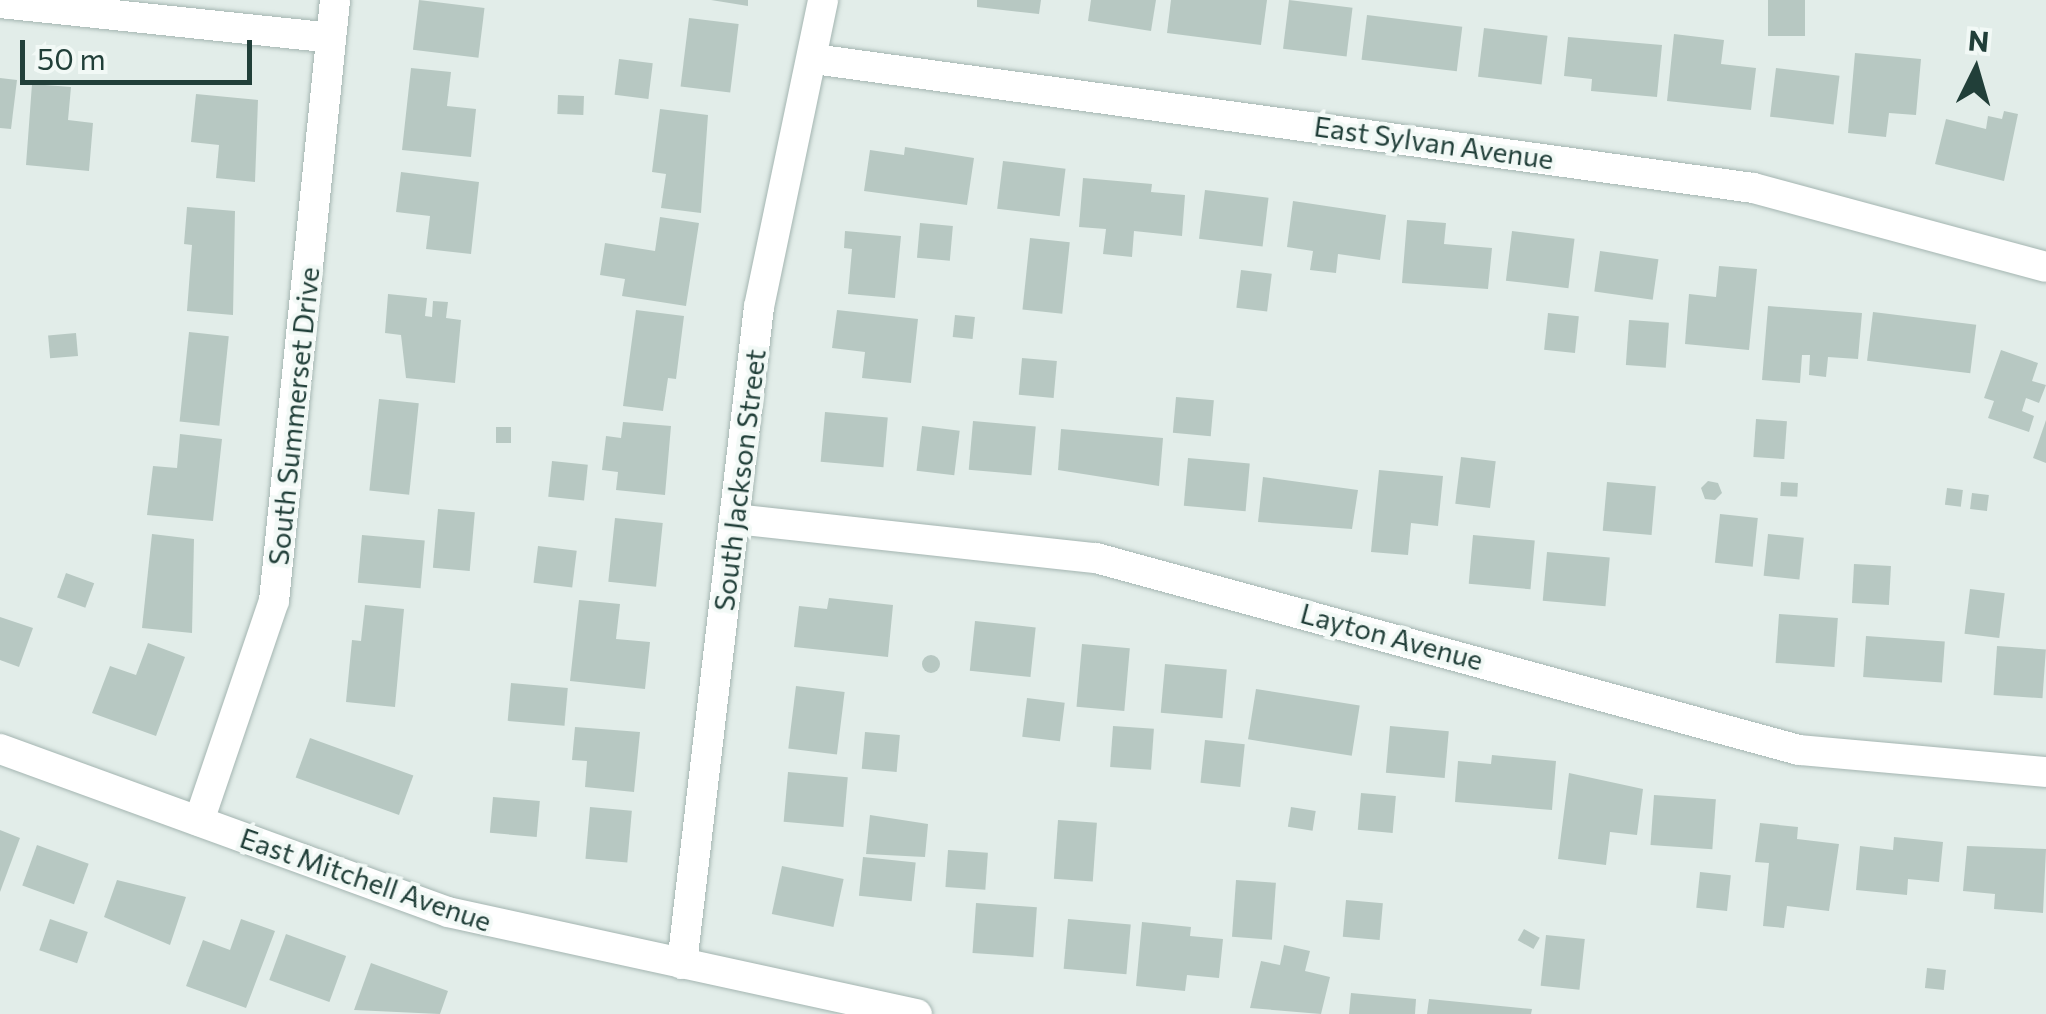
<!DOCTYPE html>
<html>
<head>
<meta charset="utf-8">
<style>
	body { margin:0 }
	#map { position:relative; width:2046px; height:1014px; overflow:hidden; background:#e2ede9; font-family:Commissioner,sans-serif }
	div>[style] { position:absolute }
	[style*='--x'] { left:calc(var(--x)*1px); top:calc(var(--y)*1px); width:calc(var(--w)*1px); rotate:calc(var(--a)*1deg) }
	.building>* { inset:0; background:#b7c8c2; transform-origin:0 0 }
	.round { border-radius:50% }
	.roads { filter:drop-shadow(0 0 2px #a4b5b1) drop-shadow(0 0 2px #a4b5b1) }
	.minor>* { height:30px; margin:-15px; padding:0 15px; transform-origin:15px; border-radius:15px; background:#fff }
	span { translate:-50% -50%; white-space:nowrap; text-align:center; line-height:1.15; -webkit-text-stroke:8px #f2f9f6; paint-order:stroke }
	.street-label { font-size:28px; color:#213f39 }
	.north { position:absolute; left:1926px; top:20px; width:100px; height:100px; -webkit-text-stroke:8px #f2f9f6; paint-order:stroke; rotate:5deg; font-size:28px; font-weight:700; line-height:40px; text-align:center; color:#213f39 }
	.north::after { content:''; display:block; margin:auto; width:35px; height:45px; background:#213f39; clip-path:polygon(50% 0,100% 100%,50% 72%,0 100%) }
	.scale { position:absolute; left:20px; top:40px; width:232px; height:45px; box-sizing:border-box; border:5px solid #213f39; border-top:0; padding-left:12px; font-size:30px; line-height:35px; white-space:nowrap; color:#213f39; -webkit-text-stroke:8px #f2f9f6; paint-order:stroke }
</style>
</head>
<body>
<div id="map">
	<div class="building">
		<i style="left:419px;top:0;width:66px;height:50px;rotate:7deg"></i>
		<i style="clip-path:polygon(711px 0,748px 0,748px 6px)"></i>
		<i style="clip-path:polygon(977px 0,1041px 0,1039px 14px,977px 7px)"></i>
		<i style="clip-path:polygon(1091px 0,1156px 0,1151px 31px,1088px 21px)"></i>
		<i style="clip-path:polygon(1171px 0,1267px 0,1261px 45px,1167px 33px)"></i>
		<i style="left:1289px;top:0;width:64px;height:49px;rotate:7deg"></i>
		<i style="left:1768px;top:0;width:37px;height:36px"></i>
		<i style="left:1367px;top:15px;width:96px;height:45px;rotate:7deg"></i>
		<i style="left:689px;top:18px;width:50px;height:69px;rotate:7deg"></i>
		<i style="left:1484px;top:28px;width:64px;height:49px;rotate:7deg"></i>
		<i style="clip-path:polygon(1674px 34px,1724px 40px,1721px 64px,1756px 68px,1751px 110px,1667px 101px)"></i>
		<i style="clip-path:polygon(1568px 37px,1662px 45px,1657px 97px,1591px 91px,1592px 79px,1564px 76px)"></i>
		<i style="clip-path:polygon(1855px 53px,1921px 59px,1916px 115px,1889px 113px,1886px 137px,1848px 133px)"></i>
		<i style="left:619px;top:59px;width:34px;height:36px;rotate:7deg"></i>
		<i style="clip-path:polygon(411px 68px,451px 72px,447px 106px,476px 109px,471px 157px,402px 150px)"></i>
		<i style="left:1776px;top:68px;width:64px;height:49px;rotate:7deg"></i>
		<i style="clip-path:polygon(0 78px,17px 80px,11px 129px,0 128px)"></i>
		<i style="clip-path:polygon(32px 84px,71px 87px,68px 120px,93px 123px,89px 171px,26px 165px)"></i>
		<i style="clip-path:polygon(196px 94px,258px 100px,255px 182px,216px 178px,219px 145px,191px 142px)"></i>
		<i style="left:558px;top:95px;width:26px;height:19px;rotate:2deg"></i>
		<i style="clip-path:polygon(660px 109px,708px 115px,701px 213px,661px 208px,666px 174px,652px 172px)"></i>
		<i style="clip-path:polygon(2004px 111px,2018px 114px,2004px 181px,1935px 164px,1946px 119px,1986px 129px,1988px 116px,2002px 119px)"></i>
		<i style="clip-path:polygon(905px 147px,974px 158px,967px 205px,864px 191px,870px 150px,904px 155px)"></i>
		<i style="left:1003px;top:161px;width:63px;height:48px;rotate:7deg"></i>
		<i style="clip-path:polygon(401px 172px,479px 182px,471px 254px,426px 249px,430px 216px,396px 212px)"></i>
		<i style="clip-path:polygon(1083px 178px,1152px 184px,1151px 192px,1185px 195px,1182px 236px,1134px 231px,1132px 257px,1103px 254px,1106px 229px,1079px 227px)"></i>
		<i style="left:1205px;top:190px;width:64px;height:49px;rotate:7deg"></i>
		<i style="clip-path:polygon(1293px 201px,1386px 215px,1380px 260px,1338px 254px,1336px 273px,1310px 270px,1313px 251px,1287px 247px)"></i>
		<i style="clip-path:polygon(187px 207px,235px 211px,233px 315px,187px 311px,192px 245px,184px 244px)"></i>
		<i style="clip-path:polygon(660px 217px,699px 223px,686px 306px,622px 296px,625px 279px,600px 275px,605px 243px,655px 251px)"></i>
		<i style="clip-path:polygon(1407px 220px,1446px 223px,1444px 244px,1492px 248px,1488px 289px,1402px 283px)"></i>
		<i style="left:920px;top:223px;width:33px;height:35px;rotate:5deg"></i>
		<i style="clip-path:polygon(845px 231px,901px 236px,895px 298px,848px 294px,852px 249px,844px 248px)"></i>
		<i style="left:1512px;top:231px;width:63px;height:50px;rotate:7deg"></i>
		<i style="left:1030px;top:238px;width:40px;height:72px;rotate:6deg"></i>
		<i style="left:1600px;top:251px;width:59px;height:41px;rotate:8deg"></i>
		<i style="clip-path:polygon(1719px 266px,1757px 269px,1749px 350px,1685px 344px,1689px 294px,1716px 297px)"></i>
		<i style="left:1241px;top:270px;width:31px;height:38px;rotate:7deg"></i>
		<i style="clip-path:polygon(388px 294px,427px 298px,425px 316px,432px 317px,433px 301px,448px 302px,446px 318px,461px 320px,455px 383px,406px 378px,401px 335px,385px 333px)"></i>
		<i style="clip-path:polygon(1768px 306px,1862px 313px,1858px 359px,1828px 357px,1826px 377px,1809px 375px,1810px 355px,1802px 355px,1800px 383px,1762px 380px)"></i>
		<i style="clip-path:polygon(636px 310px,684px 316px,676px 379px,668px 378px,663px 411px,623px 406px)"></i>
		<i style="clip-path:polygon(837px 310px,918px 319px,911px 383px,862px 378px,865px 352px,832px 348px)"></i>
		<i style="left:1873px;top:312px;width:104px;height:49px;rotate:7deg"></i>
		<i style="left:1548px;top:313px;width:31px;height:37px;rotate:6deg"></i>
		<i style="left:955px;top:315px;width:20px;height:22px;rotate:6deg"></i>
		<i style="left:1629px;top:320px;width:40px;height:45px;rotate:4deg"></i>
		<i style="left:189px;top:332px;width:40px;height:90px;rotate:6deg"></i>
		<i style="left:76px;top:333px;width:23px;height:28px;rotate:85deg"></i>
		<i style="clip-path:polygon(2001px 350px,2038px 363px,2032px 381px,2046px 385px,2039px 403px,2026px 398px,2022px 411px,2034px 416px,2029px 432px,1988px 418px,1994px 401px,1984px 398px)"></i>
		<i style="left:1022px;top:358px;width:35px;height:37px;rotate:5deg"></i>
		<i style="left:1176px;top:397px;width:38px;height:36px;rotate:5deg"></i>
		<i style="left:379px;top:399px;width:40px;height:92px;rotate:6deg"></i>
		<i style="left:825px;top:412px;width:63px;height:50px;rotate:5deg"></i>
		<i style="left:1756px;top:419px;width:31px;height:38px;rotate:4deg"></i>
		<i style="clip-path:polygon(2046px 420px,2046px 463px,2033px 458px)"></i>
		<i style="left:973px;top:421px;width:63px;height:49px;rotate:5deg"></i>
		<i style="clip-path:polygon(623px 422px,671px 426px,665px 495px,616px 490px,618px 472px,602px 470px,606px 436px,621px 438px)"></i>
		<i style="left:922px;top:426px;width:38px;height:45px;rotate:7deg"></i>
		<i style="left:496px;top:427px;width:15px;height:16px"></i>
		<i style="clip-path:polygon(1061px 429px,1163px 438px,1159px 486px,1058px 470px)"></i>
		<i style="clip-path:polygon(180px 434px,222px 439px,213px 521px,147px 515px,153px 466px,177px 468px)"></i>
		<i style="left:1461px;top:457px;width:35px;height:47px;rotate:7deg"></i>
		<i style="left:1188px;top:458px;width:62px;height:48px;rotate:5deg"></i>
		<i style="left:552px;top:461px;width:36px;height:36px;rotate:6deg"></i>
		<i style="clip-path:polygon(1379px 470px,1443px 476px,1438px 526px,1411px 523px,1408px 555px,1371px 552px)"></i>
		<i style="clip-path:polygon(1263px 477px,1358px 490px,1352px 529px,1258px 522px)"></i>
		<i style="clip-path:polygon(1708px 481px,1718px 483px,1722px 493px,1715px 500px,1705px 499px,1701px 488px)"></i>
		<i style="left:1607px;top:482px;width:49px;height:49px;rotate:5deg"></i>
		<i style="left:1781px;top:482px;width:17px;height:14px;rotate:3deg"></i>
		<i style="left:1947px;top:488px;width:16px;height:17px;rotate:7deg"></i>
		<i style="left:1972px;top:493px;width:17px;height:16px;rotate:7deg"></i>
		<i style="left:438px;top:509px;width:37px;height:59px;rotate:5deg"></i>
		<i style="left:1720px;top:514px;width:38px;height:49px;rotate:6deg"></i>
		<i style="left:615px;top:518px;width:48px;height:64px;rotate:6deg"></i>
		<i style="clip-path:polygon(152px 534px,194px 539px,192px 633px,142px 628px)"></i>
		<i style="left:1768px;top:534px;width:36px;height:42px;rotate:6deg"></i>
		<i style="left:362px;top:535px;width:63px;height:48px;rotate:5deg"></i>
		<i style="left:1473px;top:535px;width:62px;height:49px;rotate:5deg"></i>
		<i style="left:538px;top:546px;width:39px;height:37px;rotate:7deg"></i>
		<i style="left:1547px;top:552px;width:63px;height:49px;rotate:5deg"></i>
		<i style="left:1854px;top:564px;width:37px;height:39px;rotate:3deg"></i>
		<i style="left:66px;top:573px;width:30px;height:26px;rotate:20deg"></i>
		<i style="left:1970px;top:589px;width:35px;height:45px;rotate:7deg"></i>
		<i style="clip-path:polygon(829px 598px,893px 605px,888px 657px,794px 647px,799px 606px,827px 609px)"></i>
		<i style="clip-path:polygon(579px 600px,620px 604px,616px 639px,650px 642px,645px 689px,570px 681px)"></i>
		<i style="clip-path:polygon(365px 605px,404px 609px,395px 707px,346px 702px,352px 640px,361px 641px)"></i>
		<i style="left:1779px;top:614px;width:59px;height:49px;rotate:4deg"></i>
		<i style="clip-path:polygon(0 617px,33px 628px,19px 667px,0 660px)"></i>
		<i style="left:975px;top:621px;width:61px;height:50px;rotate:6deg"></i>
		<i style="left:1866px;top:636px;width:79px;height:41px;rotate:4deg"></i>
		<i style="clip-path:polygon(148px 643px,185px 657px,156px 736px,92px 713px,110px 666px,136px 675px)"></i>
		<i style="left:1082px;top:644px;width:48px;height:63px;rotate:5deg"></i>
		<i style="left:1997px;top:646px;width:49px;height:49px;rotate:4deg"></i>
		<i class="round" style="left:922px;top:655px;width:18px;height:18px"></i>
		<i style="left:1165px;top:664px;width:62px;height:49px;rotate:5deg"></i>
		<i style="left:511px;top:683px;width:57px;height:38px;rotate:5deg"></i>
		<i style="left:796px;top:686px;width:49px;height:63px;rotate:7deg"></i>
		<i style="left:1256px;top:689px;width:105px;height:51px;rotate:9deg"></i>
		<i style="left:1027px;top:698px;width:38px;height:39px;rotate:7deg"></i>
		<i style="left:1113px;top:726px;width:41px;height:41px;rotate:4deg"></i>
		<i style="left:1390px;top:726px;width:59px;height:47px;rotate:5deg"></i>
		<i style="clip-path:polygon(575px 727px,640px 732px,634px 792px,585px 787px,587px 761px,572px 760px)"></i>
		<i style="left:865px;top:732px;width:35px;height:37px;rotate:5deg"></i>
		<i style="left:310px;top:738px;width:110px;height:42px;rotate:20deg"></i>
		<i style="left:1205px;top:740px;width:40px;height:43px;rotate:6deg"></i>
		<i style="clip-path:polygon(1492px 755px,1556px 761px,1552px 810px,1455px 802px,1458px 761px,1491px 764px)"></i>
		<i style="left:788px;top:772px;width:60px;height:50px;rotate:5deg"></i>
		<i style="clip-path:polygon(1569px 773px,1643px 789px,1637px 835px,1610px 832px,1606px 865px,1558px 859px)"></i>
		<i style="left:1361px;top:793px;width:35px;height:37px;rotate:5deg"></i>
		<i style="left:1654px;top:795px;width:62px;height:50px;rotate:4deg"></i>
		<i style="left:493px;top:797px;width:47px;height:36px;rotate:5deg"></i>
		<i style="left:590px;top:807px;width:42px;height:52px;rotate:5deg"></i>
		<i style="left:1291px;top:807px;width:25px;height:20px;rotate:9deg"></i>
		<i style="clip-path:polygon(870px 815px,928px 824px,925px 857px,866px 854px)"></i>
		<i style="left:1058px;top:820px;width:39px;height:59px;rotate:4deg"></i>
		<i style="clip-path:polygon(1760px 823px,1798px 827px,1797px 839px,1839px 844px,1829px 911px,1787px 906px,1784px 928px,1763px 926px,1769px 863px,1755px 862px)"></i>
		<i style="clip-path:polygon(0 830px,20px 838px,0 892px)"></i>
		<i style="clip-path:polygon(1894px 837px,1943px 842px,1939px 882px,1908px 879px,1907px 895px,1856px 890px,1860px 846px,1893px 850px)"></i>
		<i style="left:37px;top:845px;width:55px;height:43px;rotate:20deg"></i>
		<i style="clip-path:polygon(1967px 846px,2046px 849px,2043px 913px,1994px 909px,1995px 894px,1963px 891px)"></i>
		<i style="left:948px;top:850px;width:40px;height:37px;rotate:4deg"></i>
		<i style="left:863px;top:857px;width:53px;height:39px;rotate:6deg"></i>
		<i style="left:782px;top:866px;width:63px;height:49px;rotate:12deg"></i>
		<i style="left:1700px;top:872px;width:31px;height:36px;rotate:6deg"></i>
		<i style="clip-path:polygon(117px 880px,186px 897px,170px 945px,104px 917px)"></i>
		<i style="left:1236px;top:880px;width:40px;height:57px;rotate:4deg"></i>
		<i style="left:1346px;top:900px;width:37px;height:37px;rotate:5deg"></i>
		<i style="left:976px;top:903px;width:61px;height:50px;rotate:4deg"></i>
		<i style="left:50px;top:919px;width:40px;height:33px;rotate:19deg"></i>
		<i style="clip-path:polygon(241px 919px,275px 931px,246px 1008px,186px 986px,203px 940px,230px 950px)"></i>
		<i style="left:1068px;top:919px;width:63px;height:50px;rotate:5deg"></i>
		<i style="clip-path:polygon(1142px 922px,1191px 927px,1190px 936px,1223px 939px,1219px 978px,1187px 975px,1185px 991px,1136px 986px)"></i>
		<i style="left:1524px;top:929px;width:18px;height:13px;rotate:29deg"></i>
		<i style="left:286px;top:934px;width:64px;height:49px;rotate:20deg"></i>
		<i style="left:1546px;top:935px;width:39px;height:51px;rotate:6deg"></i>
		<i style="clip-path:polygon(1284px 945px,1310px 951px,1305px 971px,1330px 977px,1321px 1014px,1250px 1008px,1261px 961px,1280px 965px)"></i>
		<i style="clip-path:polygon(371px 963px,448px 991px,440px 1014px,354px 1010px)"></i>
		<i style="left:1927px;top:968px;width:19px;height:20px;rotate:6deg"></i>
		<i style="clip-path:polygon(1351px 993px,1416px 999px,1415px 1014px,1349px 1014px)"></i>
		<i style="clip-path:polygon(1429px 999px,1532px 1009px,1531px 1014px,1427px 1014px)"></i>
	</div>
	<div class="roads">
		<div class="minor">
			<i style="--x:0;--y:3;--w:333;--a:6"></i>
			<i style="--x:814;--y:59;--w:948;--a:7.82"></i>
			<i style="--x:1753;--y:188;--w:303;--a:15.1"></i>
			<i style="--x:735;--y:519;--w:363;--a:6.2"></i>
			<i style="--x:1096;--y:558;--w:729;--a:15.28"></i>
			<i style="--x:1799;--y:750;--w:248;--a:5.1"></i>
			<i style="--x:0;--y:749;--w:477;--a:20"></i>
			<i style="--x:448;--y:912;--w:480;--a:12.3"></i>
			<i style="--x:199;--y:821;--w:232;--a:-71.2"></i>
			<i style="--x:274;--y:601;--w:604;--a:-84.2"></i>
			<i style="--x:682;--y:964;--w:661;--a:-83.32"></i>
			<i style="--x:759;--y:307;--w:314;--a:-78.2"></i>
		</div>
	</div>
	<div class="street-label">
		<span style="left:1434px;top:142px;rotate:8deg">East Sylvan Avenue</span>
		<span style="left:293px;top:416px;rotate:-84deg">South Summerset Drive</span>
		<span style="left:739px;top:480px;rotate:-83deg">South Jackson Street</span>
		<span style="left:1392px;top:636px;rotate:15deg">Layton Avenue</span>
		<span style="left:366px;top:879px;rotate:19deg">East Mitchell Avenue</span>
	</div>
	<div class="north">N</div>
	<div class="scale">50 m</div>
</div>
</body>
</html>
